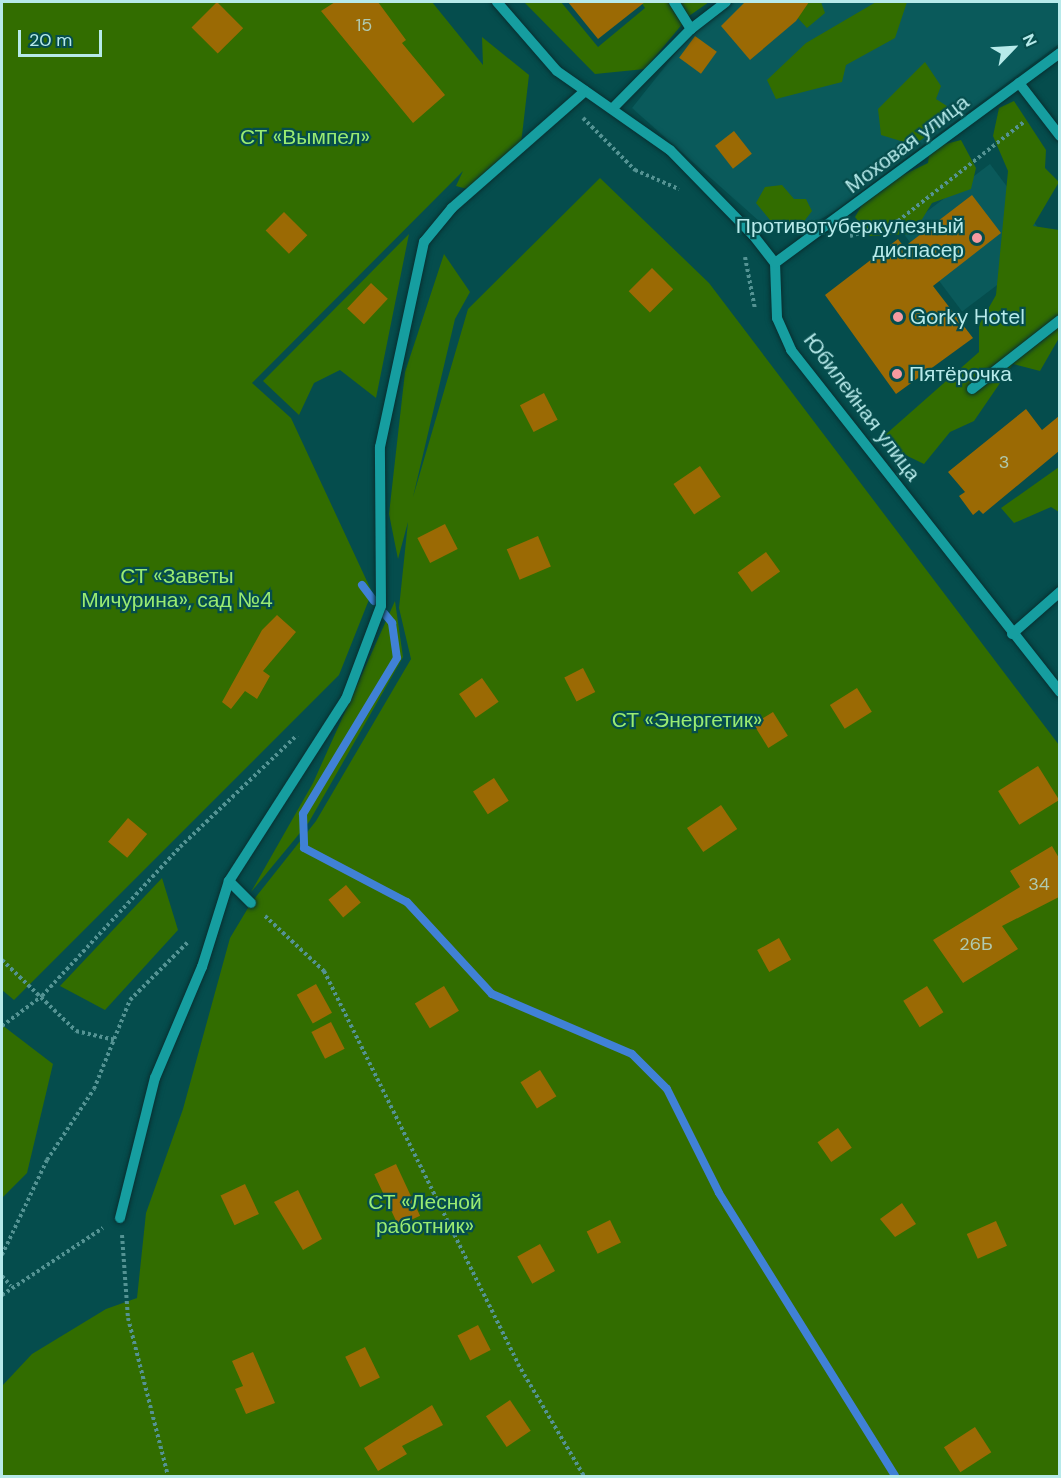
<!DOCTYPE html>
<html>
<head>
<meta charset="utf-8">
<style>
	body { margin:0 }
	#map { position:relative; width:1061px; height:1478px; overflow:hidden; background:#054d4d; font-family:"DM Sans",sans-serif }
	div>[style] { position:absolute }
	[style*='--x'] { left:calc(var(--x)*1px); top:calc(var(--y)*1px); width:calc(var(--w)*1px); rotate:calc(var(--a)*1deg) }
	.built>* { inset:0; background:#0a5a5b; transform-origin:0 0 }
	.green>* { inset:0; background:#326d00 }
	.stream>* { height:8px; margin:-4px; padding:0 4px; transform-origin:4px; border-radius:4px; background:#4081d6 }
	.building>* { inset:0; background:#9b6a04; transform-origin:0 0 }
	.path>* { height:4px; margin-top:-2px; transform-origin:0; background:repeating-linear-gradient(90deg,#549393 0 3px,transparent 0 6px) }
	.roads { filter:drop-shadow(0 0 2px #082f30) drop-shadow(0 0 2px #082f30) }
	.minor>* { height:10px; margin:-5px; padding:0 5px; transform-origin:5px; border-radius:5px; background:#169ea0 }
	.dots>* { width:16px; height:16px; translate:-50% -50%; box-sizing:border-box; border:3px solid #054d4d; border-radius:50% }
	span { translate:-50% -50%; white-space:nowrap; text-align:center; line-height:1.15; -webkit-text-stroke:4.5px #054d4d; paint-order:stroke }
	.number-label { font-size:18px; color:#b0cab0 }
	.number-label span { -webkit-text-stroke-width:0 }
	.park-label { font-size:21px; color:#9aeb71 }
	.street-label { font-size:21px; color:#b7eaea }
	.poi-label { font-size:21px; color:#b7eaea }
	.right { translate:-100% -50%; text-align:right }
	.left { translate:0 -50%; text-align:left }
	.frame { position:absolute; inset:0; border:3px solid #b7eaea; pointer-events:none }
	.north { position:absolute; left:983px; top:18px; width:60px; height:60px; -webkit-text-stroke:4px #054d4d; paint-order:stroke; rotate:65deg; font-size:16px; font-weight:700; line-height:24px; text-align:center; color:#b7eaea }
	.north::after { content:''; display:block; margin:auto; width:21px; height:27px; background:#b7eaea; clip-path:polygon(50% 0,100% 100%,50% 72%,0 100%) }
	.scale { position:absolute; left:18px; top:30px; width:84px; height:27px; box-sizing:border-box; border:3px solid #b7eaea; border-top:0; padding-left:8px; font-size:18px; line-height:21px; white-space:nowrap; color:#b7eaea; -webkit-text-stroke:4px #054d4d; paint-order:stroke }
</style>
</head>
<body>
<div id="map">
	<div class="built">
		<i style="clip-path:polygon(734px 2px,1059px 2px,1059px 44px,835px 211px,798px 232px,768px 229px,632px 108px,691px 34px)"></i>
		<i style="left:990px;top:164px;width:101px;height:111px;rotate:53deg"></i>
	</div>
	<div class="green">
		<i style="clip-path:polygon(2px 2px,432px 2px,483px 65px,482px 37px,529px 75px,521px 144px,478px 192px,456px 186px,463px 171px,252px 383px,291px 418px,372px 592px,339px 675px,14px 1000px,2px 990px)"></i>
		<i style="clip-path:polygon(524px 2px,561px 2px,598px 47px,645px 8px,641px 2px,709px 2px,689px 16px,645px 69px,595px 74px)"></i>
		<i style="clip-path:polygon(783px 2px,821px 2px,825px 13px,807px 28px)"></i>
		<i style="clip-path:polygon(876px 2px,907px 2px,895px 38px,846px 65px,842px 82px,776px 99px,767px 80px,806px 43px)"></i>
		<i style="clip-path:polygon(925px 62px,941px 86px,936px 99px,950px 108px,944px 123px,914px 145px,881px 135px,878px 109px)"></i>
		<i style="clip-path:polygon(1014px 101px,1046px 150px,1045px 168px,1059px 182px,1033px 226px,1059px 230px,1059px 338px,1040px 371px,1013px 364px,974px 421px,950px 432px,924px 464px,895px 450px,885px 435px,979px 352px,979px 325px,996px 295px,1008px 171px,993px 136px,999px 108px)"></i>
		<i style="clip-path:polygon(961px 140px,976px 168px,971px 189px,932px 203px,913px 234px,870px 236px,855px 217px,870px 191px,928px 163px,930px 148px)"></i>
		<i style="clip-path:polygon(600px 178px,709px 283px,1059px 745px,1059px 1476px,2px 1476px,2px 1386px,32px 1354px,106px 1309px,137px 1298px,146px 1213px,183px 1109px,230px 938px,251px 903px,316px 821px,411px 659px,399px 608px,408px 522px,398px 559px,389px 514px,405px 372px,444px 254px,470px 292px,455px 319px,413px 497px,468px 309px)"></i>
		<i style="clip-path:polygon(782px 185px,794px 199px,806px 199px,812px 211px,802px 224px,770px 220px,756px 203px,765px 187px)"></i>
		<i style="clip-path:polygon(409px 234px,376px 398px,340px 370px,314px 383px,299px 415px,263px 381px)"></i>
		<i style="clip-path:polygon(1059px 467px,1059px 512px,1051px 507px,1014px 523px,1001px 508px)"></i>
		<i style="clip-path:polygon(395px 601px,403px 657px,309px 822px,251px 892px,313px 783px)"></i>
		<i style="clip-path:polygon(162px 878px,178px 930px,105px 1010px,60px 986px)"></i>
		<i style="clip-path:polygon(2px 1025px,53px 1064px,27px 1173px,2px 1198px)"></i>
	</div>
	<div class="stream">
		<i style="--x:362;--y:585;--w:20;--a:53"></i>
		<i style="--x:384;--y:613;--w:13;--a:51"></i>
		<i style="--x:392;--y:623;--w:35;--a:82"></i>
		<i style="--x:397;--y:658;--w:182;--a:121.1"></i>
		<i style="--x:303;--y:814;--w:34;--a:88"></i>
		<i style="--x:304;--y:848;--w:116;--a:27.7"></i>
		<i style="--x:407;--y:902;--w:125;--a:47.3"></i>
		<i style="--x:492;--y:994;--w:152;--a:23.2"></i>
		<i style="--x:632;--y:1054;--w:49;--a:45"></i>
		<i style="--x:667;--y:1089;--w:116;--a:63.4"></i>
		<i style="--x:719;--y:1193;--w:333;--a:58.1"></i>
	</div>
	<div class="building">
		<i style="left:217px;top:2px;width:37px;height:36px;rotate:45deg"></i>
		<i style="clip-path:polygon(335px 2px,378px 2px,406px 40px,402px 43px,445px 95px,413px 123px,321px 11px)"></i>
		<i style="clip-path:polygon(568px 2px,645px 2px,598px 39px)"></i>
		<i style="clip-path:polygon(745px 2px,809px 2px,796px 21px,750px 60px,721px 26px)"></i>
		<i style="left:695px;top:36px;width:27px;height:27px;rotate:36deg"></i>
		<i style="left:734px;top:131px;width:29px;height:24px;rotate:52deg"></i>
		<i style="clip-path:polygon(972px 195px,1001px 233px,933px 286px,973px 338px,896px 394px,825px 295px,898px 239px,904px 247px)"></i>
		<i style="left:284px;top:212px;width:33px;height:26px;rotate:45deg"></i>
		<i style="left:652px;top:268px;width:30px;height:33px;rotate:45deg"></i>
		<i style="left:371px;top:283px;width:23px;height:35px;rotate:43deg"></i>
		<i style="left:544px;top:393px;width:30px;height:27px;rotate:63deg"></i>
		<i style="clip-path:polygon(1026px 409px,1042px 430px,1059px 416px,1059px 451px,983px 514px,979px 510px,973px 515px,959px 496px,965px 492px,948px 472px)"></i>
		<i style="left:700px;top:466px;width:37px;height:32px;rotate:56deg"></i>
		<i style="left:445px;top:524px;width:28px;height:31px;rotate:63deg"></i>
		<i style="left:538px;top:536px;width:33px;height:34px;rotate:67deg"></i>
		<i style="left:766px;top:552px;width:24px;height:35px;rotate:54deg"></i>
		<i style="clip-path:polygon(277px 615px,296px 632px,263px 671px,270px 676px,257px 699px,245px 691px,231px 709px,222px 702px,262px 630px)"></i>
		<i style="left:583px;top:668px;width:27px;height:21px;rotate:63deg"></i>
		<i style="left:482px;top:678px;width:29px;height:28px;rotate:55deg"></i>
		<i style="left:857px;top:688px;width:28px;height:32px;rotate:58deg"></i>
		<i style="left:773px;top:712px;width:28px;height:23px;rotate:58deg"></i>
		<i style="left:1038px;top:766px;width:40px;height:47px;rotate:58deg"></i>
		<i style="left:494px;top:778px;width:27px;height:25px;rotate:57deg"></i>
		<i style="left:721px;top:805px;width:29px;height:41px;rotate:56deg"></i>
		<i style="left:128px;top:818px;width:25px;height:31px;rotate:40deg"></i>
		<i style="clip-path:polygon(1052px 846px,1059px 858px,1059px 897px,1002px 926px,1018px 949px,963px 983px,933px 940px,1020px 887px,1010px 871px)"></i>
		<i style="left:346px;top:885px;width:23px;height:23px;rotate:50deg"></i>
		<i style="left:779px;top:938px;width:25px;height:25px;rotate:61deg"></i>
		<i style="left:316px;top:984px;width:33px;height:22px;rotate:61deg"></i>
		<i style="left:444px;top:986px;width:29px;height:34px;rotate:59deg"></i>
		<i style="left:927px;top:986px;width:31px;height:28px;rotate:58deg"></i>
		<i style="left:331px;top:1022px;width:30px;height:22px;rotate:63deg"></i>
		<i style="left:540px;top:1070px;width:31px;height:23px;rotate:58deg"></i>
		<i style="left:838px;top:1128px;width:24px;height:25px;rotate:55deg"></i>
		<i style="left:396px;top:1164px;width:57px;height:24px;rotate:65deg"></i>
		<i style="left:245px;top:1184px;width:33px;height:27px;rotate:65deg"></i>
		<i style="clip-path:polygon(298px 1190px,322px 1239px,303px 1250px,274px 1202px)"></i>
		<i style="clip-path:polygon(902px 1203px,916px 1224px,895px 1237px,880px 1219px)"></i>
		<i style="left:610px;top:1220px;width:25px;height:26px;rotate:64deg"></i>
		<i style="left:996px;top:1221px;width:27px;height:32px;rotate:66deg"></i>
		<i style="left:540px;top:1244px;width:31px;height:26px;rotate:61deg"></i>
		<i style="left:478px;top:1325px;width:28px;height:23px;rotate:63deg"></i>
		<i style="left:365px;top:1347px;width:34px;height:22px;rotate:64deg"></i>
		<i style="clip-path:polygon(253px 1352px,275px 1403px,246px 1414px,235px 1389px,243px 1386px,232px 1361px)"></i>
		<i style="left:510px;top:1400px;width:37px;height:29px;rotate:56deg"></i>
		<i style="clip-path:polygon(432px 1405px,443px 1425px,402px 1446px,407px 1454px,378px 1471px,364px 1448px)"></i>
		<i style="left:975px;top:1427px;width:30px;height:37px;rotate:57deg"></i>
	</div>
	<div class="path">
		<i style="--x:583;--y:118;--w:74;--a:45"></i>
		<i style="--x:635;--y:170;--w:48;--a:23.4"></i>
		<i style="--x:850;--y:236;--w:50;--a:-17.4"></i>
		<i style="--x:898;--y:221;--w:160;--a:-38.2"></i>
		<i style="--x:745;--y:257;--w:53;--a:79.1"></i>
		<i style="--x:265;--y:916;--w:81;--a:43"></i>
		<i style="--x:324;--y:971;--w:438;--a:63.7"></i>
		<i style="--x:518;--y:1364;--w:130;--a:59.5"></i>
		<i style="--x:2;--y:960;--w:103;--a:43.8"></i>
		<i style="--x:76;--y:1031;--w:39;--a:13"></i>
		<i style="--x:2;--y:1026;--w:50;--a:-36.9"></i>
		<i style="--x:42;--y:996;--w:203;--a:-47.2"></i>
		<i style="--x:180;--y:847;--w:162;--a:-43.7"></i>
		<i style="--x:122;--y:1235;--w:83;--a:85.9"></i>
		<i style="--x:128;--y:1318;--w:163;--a:75.8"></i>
		<i style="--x:2;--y:1255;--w:105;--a:-64.7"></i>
		<i style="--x:47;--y:1160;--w:85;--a:-56.5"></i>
		<i style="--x:94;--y:1089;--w:96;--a:-68"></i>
		<i style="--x:130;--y:1000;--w:82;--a:-45"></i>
		<i style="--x:2;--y:1276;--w:13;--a:48"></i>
		<i style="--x:2;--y:1295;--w:121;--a:-33.6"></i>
	</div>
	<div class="roads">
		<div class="minor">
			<i style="--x:497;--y:2;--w:91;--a:49"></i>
			<i style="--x:557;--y:71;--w:138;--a:35"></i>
			<i style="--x:670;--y:150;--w:119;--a:45.7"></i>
			<i style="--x:753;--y:235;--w:36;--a:52"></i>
			<i style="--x:775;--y:263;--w:55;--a:87.9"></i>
			<i style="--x:777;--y:318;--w:35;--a:66"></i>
			<i style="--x:791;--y:350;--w:435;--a:51.8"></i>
			<i style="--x:674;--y:2;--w:32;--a:58"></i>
			<i style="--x:1019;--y:83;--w:67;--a:52.3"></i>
			<i style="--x:613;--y:108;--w:111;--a:-45.4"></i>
			<i style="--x:691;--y:29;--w:44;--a:-37.6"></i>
			<i style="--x:775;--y:263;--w:354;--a:-36.4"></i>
			<i style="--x:972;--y:389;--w:112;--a:-38.1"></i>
			<i style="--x:1012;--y:634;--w:64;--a:-41.2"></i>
			<i style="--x:229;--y:881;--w:31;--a:45"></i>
			<i style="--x:120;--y:1218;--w:144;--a:-76"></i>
			<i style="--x:155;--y:1078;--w:121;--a:-67.1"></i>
			<i style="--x:202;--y:967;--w:90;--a:-72.6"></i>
			<i style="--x:229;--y:881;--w:216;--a:-57.3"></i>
			<i style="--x:346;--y:699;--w:99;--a:-69.4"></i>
			<i style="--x:381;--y:606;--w:159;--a:-90.4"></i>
			<i style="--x:380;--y:447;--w:210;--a:-77.9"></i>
			<i style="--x:424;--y:242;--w:44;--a:-50.5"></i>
			<i style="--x:452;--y:208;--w:177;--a:-41.3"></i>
		</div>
	</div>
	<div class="dots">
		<i style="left:977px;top:238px;background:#f49aa0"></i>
		<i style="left:898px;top:317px;background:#f49aa0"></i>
		<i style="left:897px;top:374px;background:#f49aa0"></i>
	</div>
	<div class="number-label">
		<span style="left:364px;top:25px">15</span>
		<span style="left:1004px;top:462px">3</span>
		<span style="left:1039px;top:884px">34</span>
		<span style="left:976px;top:944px">26Б</span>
	</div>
	<div class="park-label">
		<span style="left:305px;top:137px">СТ «Вымпел»</span>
		<span style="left:177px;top:588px">СТ «Заветы<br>Мичурина», сад №4</span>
		<span style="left:687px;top:720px">СТ «Энергетик»</span>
		<span style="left:425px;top:1214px">СТ «Лесной<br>работник»</span>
	</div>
	<div class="street-label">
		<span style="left:907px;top:144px;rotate:-37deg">Моховая улица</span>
		<span style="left:862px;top:407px;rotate:53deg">Юбилейная улица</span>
	</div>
	<div class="poi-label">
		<span class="right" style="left:964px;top:238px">Противотуберкулезный<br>диспасер</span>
		<span class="left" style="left:910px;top:317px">Gorky Hotel</span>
		<span class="left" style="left:909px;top:374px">Пятёрочка</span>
	</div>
	<div class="frame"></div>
	<div class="north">N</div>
	<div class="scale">20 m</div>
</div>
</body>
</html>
